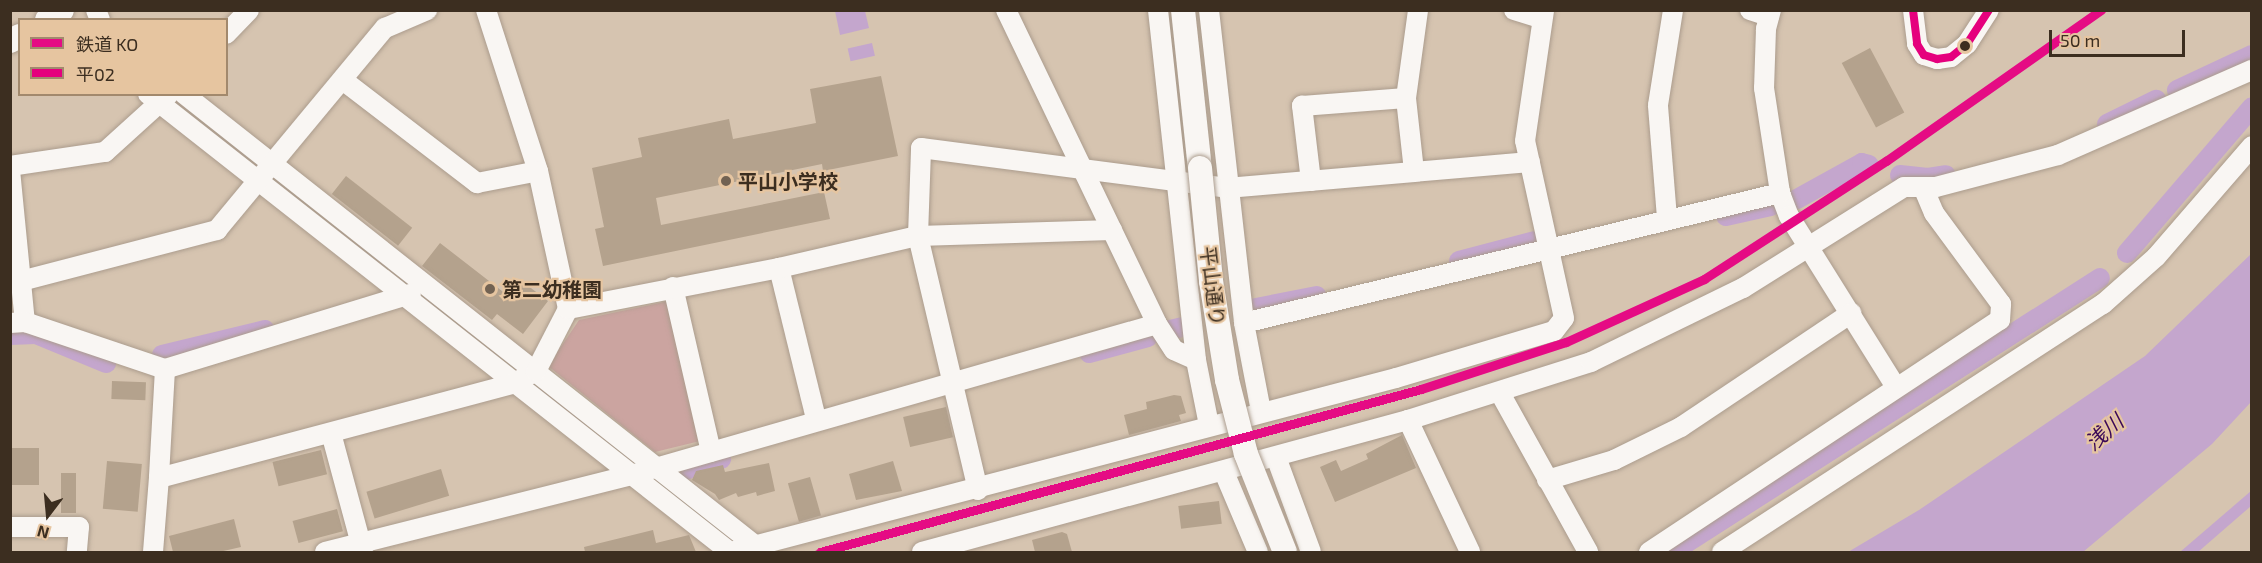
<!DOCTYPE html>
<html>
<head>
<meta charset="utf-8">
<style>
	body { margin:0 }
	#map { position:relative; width:2262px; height:563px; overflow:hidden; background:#d6c4b0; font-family:"Exo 2","Noto Sans JP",sans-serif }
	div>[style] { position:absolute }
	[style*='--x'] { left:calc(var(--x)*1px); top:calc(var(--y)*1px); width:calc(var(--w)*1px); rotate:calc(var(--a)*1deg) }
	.green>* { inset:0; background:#cba4a0 }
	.water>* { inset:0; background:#c4a6cd; transform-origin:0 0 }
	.canal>* { height:20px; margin:-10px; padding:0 10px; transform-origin:10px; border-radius:10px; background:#c4a6cd }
	.building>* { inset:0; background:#b4a28d; transform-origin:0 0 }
	.roads { filter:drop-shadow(0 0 2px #ab9c8d) drop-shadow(0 0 2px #ab9c8d) }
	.minor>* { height:20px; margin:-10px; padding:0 10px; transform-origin:10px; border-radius:10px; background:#f9f6f3 }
	.major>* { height:24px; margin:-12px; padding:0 12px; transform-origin:12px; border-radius:12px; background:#f9f6f3 }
	.bridges { filter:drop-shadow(0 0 2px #ab9c8d) drop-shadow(0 0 2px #ab9c8d) }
	.major-bridge>* { height:24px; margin:-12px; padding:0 12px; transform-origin:12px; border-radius:12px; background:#f9f6f3 }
	.bus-1>* { height:8px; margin:-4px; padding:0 4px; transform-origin:4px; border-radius:4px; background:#e5007d }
	.rail-1>* { height:9px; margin:-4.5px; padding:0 4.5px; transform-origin:4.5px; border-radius:4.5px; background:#e50b84 }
	.dots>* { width:16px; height:16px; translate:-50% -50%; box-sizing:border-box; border:3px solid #e6c5a0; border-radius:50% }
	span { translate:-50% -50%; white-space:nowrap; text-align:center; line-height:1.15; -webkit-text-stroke:4.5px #e6c5a0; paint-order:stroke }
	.poi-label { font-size:20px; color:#3c2e20; font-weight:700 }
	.left { translate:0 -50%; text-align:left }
	.street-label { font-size:20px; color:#3c2e20 }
	.water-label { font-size:21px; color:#3b0957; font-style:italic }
	.frame { position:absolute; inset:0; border:12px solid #3c2e20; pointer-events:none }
	.legend { position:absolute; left:18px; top:18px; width:210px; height:78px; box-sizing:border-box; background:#e6c5a0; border:2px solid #a2896d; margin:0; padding:8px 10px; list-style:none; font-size:18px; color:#3c2e20 }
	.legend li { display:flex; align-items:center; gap:12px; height:30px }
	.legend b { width:30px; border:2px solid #a2896d }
	.north { position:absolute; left:18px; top:485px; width:60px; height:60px; -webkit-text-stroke:4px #e6c5a0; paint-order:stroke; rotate:196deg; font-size:16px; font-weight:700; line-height:24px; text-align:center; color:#3c2e20 }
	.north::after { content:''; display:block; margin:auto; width:21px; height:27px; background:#3c2e20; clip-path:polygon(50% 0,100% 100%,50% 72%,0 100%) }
	.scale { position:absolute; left:2049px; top:30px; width:136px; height:27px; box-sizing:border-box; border:3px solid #3c2e20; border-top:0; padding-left:8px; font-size:18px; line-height:21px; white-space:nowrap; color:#3c2e20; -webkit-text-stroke:4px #e6c5a0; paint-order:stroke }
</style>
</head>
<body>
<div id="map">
	<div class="green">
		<i style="clip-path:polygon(669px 301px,700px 441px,655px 452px,548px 366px,579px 320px)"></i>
	</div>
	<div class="water">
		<i style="clip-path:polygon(835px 11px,865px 11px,869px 28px,840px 35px)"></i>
		<i style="left:872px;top:43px;width:13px;height:25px;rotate:77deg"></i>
		<i style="clip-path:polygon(2251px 254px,2251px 402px,2212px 444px,2083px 552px,1848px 552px,1919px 510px,2145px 356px)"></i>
		<i style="clip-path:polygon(2251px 491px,2251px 506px,2198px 552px,2180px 552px)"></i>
	</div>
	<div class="canal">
		<i style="--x:2177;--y:90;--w:83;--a:-25"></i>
		<i style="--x:2107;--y:124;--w:55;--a:-26.1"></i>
		<i style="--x:1900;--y:175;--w:28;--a:6"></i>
		<i style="--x:1928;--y:178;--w:18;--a:-9"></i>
		<i style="--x:1797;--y:199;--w:74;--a:-29"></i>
		<i style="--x:1862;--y:163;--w:7;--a:16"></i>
		<i style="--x:1726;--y:216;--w:46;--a:-12.5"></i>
		<i style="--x:2127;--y:253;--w:192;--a:-49.4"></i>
		<i style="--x:1459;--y:261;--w:79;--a:-14.7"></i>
		<i style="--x:1251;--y:309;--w:67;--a:-11.1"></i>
		<i style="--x:1170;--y:330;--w:13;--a:-13"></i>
		<i style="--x:10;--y:335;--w:26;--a:-2"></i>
		<i style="--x:36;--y:334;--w:76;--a:22.5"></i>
		<i style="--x:1089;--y:353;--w:61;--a:-15.2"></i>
		<i style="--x:162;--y:355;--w:106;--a:-13.6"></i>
		<i style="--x:545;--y:394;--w:93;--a:37.6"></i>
		<i style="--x:682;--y:471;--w:41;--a:-17.1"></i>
		<i style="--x:1672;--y:552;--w:508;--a:-32.63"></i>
	</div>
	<div class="building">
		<i style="left:1870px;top:48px;width:73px;height:32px;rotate:62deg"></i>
		<i style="clip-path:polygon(881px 76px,898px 156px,823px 171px,822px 164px,656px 198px,661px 225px,824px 192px,830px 219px,603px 266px,595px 229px,604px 227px,592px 168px,642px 157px,638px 138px,729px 119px,733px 139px,816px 123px,810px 89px)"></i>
		<i style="left:346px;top:176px;width:84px;height:23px;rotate:38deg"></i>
		<i style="clip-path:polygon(440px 243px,511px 298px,523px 282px,548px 301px,523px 334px,497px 314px,492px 320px,422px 266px)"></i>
		<i style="left:112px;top:381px;width:34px;height:18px;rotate:2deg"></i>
		<i style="clip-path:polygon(1174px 395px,1181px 396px,1186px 413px,1179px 415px,1181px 421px,1129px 435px,1124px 415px,1147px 409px,1146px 402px)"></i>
		<i style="left:946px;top:407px;width:31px;height:44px;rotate:77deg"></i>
		<i style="clip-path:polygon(1402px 435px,1416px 468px,1335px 502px,1320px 467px,1336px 460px,1341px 471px,1368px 459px,1366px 454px)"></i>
		<i style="left:10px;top:448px;width:29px;height:37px"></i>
		<i style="left:321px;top:450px;width:25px;height:50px;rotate:76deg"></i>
		<i style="left:107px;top:461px;width:35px;height:48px;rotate:5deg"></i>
		<i style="clip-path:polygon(893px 461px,902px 491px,856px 500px,849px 474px)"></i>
		<i style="clip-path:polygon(769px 463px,775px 491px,757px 496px,756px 492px,738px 497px,736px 493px,719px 500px,715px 494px,692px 480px,696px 471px,723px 465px,725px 472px)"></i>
		<i style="left:441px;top:469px;width:28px;height:78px;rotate:73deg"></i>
		<i style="left:61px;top:473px;width:15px;height:40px"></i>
		<i style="left:810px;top:477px;width:40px;height:23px;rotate:74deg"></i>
		<i style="left:1219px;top:501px;width:23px;height:41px;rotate:83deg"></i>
		<i style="left:337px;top:509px;width:23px;height:46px;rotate:75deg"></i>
		<i style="clip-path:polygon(234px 519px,241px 547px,219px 552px,173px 552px,169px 536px)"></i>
		<i style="clip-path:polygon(653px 530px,656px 543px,689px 535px,696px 552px,585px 552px,584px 547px)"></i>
		<i style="clip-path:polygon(1062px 532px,1067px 534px,1072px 552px,1035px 552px,1032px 540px)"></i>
	</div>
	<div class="roads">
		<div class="minor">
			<i style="--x:96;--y:10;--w:11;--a:68"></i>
			<i style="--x:486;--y:10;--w:169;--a:72.1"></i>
			<i style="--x:538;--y:171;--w:141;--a:77.7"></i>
			<i style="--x:1006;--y:10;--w:348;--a:64.3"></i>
			<i style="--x:1157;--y:324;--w:31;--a:57"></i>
			<i style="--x:1174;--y:350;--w:24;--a:24"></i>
			<i style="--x:1158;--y:10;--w:352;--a:83.8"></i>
			<i style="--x:1196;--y:360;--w:66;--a:78.7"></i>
			<i style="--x:1209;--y:10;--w:315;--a:83.6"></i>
			<i style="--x:1244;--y:323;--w:90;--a:79.1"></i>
			<i style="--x:1514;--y:10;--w:27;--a:17"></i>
			<i style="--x:1750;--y:10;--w:20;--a:18"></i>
			<i style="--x:1771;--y:10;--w:20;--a:105"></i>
			<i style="--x:1766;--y:29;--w:59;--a:91.9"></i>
			<i style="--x:1764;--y:88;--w:106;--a:81.3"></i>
			<i style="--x:1780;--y:193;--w:25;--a:69"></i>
			<i style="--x:1789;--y:216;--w:202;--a:58"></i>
			<i style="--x:1913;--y:10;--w:34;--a:83"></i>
			<i style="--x:1917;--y:44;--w:13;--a:58"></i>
			<i style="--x:1924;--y:55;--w:14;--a:17"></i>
			<i style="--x:1937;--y:59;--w:14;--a:-8"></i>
			<i style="--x:1951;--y:57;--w:21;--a:-39"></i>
			<i style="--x:1967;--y:44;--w:40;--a:-57.1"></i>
			<i style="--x:226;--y:34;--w:33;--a:-46"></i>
			<i style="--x:344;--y:81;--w:168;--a:37.5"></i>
			<i style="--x:477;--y:183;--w:62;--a:-11.1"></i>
			<i style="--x:148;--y:94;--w:741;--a:38.2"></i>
			<i style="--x:184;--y:94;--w:729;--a:38.32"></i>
			<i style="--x:10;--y:166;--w:96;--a:-8.4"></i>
			<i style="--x:105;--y:152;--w:86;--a:-42.2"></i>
			<i style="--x:10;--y:170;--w:153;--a:84.4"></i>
			<i style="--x:1414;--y:171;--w:73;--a:-96.3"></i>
			<i style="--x:1406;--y:98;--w:89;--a:-82.2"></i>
			<i style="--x:1311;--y:181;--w:76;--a:-96.8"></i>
			<i style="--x:1302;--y:106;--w:104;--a:-4.4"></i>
			<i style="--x:1667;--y:218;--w:113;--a:-94.6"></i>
			<i style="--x:1658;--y:105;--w:96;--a:-81"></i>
			<i style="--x:779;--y:268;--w:155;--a:76.2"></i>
			<i style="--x:21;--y:281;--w:203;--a:-14.6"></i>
			<i style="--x:217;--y:230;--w:263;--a:-50.3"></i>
			<i style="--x:385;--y:28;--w:46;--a:-23.2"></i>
			<i style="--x:673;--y:287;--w:169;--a:77"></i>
			<i style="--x:10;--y:323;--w:15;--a:-4"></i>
			<i style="--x:25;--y:322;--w:148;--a:18.6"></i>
			<i style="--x:165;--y:369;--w:257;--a:-17"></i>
			<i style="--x:1244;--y:323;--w:552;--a:-13.63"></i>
			<i style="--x:165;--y:369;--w:109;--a:93.2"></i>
			<i style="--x:159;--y:478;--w:365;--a:-14.9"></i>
			<i style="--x:512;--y:384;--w:27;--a:-28"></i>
			<i style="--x:536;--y:371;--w:70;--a:-62.7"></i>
			<i style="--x:568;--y:309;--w:215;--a:-11"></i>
			<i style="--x:779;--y:268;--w:143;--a:-13"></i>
			<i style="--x:918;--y:236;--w:194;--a:-1.8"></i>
			<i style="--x:1500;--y:393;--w:182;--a:61"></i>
			<i style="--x:1408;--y:420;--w:146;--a:64.8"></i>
			<i style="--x:331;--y:433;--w:123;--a:74.9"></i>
			<i style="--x:1276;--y:457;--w:101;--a:69.8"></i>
			<i style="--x:1224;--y:472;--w:87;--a:67"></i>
			<i style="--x:1547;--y:480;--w:70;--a:-16.6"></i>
			<i style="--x:1614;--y:460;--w:75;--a:-26.2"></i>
			<i style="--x:1681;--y:427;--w:205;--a:-33.8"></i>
			<i style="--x:978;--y:490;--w:261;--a:-103.3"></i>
			<i style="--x:918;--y:236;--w:88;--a:-88"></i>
			<i style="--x:921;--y:148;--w:309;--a:7.4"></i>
			<i style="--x:1227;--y:188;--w:304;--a:-4.9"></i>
			<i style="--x:10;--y:527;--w:69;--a:0"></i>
			<i style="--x:79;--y:527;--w:25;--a:95"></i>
			<i style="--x:153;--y:552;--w:74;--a:-85.4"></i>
			<i style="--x:325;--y:552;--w:316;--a:-14.1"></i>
			<i style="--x:631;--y:475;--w:547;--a:-16.02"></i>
			<i style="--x:731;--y:552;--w:687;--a:-14.66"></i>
			<i style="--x:1396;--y:378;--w:165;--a:-16.6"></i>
			<i style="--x:1554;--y:331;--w:16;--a:-52"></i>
			<i style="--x:1564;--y:318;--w:181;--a:-102.4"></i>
			<i style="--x:1525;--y:141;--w:132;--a:-81.7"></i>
			<i style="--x:922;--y:552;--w:504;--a:-15.2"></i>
			<i style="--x:1408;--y:420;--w:192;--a:-17.6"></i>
			<i style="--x:1591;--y:362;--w:169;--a:-26"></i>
			<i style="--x:1743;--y:288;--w:190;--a:-32.1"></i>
			<i style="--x:1904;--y:187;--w:32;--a:0"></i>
			<i style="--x:1936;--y:187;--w:126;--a:-14.7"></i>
			<i style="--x:2058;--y:155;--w:212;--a:-23.7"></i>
			<i style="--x:1649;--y:552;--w:421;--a:-33.5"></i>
			<i style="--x:2000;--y:320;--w:16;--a:-86"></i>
			<i style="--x:2001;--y:304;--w:113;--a:-126.4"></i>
			<i style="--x:1934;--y:213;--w:26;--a:-113"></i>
			<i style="--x:1722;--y:552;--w:455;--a:-33.1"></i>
			<i style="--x:2103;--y:304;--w:71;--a:-41.6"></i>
			<i style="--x:2156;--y:257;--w:147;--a:-49.1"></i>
		</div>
		<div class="major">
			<i style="--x:1183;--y:10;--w:159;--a:83.9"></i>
			<i style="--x:47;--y:20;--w:18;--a:-34"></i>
			<i style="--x:10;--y:41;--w:11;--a:-27"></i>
		</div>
	</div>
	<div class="bridges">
		<div class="major-bridge">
			<i style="--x:1200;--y:168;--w:114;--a:84.4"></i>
			<i style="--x:1211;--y:281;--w:100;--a:80.8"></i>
			<i style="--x:1227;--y:380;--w:76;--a:75.6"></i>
			<i style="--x:1246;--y:454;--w:105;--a:68.3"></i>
		</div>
	</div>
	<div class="bus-1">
		<i style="--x:1913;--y:10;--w:34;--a:83"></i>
		<i style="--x:1917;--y:44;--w:13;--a:58"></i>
		<i style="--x:1924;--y:55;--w:14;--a:17"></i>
		<i style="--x:1937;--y:59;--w:14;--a:-8"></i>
		<i style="--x:1951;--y:57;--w:21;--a:-39"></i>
		<i style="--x:1967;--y:44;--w:40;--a:-57.1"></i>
	</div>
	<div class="rail-1">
		<i style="--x:820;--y:552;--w:623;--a:-15.17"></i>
		<i style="--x:1421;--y:389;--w:152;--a:-18"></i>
		<i style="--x:1566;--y:342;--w:152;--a:-24.5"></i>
		<i style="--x:1704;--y:279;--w:217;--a:-33"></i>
		<i style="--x:1886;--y:161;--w:263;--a:-35.1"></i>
	</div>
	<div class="dots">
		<i style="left:1965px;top:46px;background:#3c2e20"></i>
		<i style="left:726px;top:181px;background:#726252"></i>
		<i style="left:490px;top:289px;background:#726252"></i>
	</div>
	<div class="poi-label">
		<span class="left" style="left:738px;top:181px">平山小学校</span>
		<span class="left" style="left:502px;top:289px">第二幼稚園</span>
	</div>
	<div class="street-label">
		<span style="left:1213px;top:286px;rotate:83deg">平山通り</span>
	</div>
	<div class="water-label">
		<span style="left:2104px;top:432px;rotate:-41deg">浅川</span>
	</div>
	<div class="frame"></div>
	<ul class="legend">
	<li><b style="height:8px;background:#e50b84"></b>鉄道 KO</li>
	<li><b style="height:8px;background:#e5007d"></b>平02</li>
	</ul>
	<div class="north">N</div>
	<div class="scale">50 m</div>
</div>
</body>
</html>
